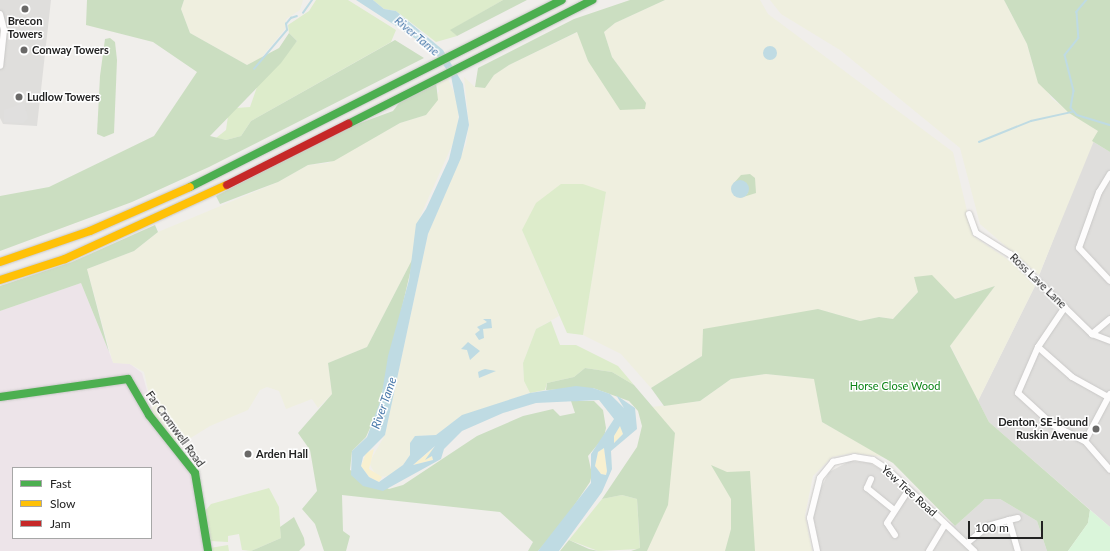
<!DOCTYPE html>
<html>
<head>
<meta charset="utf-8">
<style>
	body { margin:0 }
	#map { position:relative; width:1110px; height:551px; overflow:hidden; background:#f0eeeb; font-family:Lato,sans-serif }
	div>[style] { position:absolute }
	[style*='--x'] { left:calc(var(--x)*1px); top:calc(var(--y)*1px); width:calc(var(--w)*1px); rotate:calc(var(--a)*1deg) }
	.residential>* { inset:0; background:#dfdedc }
	.industrial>* { inset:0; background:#ede4e9 }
	.farmland>* { inset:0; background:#efefdf }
	.grass>* { inset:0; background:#ddeccb }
	.forest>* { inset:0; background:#cbdec1 }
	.sand>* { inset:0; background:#f8f0d0 }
	.park>* { inset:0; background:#daf5da }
	.parking>* { inset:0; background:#e0dfde }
	.water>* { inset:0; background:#bfdbe3 }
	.round { border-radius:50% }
	.stream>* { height:1.5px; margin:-0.75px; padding:0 0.75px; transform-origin:0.75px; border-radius:0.75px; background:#bfdbe3 }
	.roads { filter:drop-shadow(0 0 1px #c9c8c7) drop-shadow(0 0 1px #c9c8c7) }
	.street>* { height:6px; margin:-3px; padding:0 3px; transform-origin:3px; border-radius:3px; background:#fdfcfc }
	.fast>* { height:8px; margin:-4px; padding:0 4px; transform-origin:4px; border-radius:4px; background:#4caf50 }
	.slow>* { height:8px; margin:-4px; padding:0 4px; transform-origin:4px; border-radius:4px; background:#ffc107 }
	.jam>* { height:8px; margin:-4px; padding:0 4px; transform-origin:4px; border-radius:4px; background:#c62828 }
	.dots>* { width:11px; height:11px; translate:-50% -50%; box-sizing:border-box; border:2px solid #fff; border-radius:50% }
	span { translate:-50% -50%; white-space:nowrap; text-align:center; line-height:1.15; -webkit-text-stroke:3px #fff; paint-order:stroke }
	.poi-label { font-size:11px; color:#222; font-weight:700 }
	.left { translate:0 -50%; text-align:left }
	.right { translate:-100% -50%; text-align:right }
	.street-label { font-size:11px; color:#222 }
	.park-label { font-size:11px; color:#0c8416 }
	.water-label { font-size:12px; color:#4a7aab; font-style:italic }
	.legend { position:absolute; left:12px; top:467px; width:140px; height:72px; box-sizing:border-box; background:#fff; border:1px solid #a7a7a7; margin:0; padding:5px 7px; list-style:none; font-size:12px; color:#222 }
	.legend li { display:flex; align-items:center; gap:8px; height:20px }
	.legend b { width:20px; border:1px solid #a7a7a7 }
	.scale { position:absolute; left:968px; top:521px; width:75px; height:18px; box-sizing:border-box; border:2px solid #222; border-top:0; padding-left:5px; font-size:12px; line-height:14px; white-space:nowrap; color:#222; -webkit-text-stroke:3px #fff; paint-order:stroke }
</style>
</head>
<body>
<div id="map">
	<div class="residential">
		<i style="clip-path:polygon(0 0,51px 0,37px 126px,3px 124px,0 118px)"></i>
		<i style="clip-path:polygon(1092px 141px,1110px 152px,1110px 527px,989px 422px,978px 401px,1035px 286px)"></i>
		<i style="clip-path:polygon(850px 461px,870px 463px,888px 474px,913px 499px,955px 526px,985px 499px,1000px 499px,1037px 521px,1047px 551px,820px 551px,813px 516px,817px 496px,829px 472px)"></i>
	</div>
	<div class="industrial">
		<i style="clip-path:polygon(evenodd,81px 283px,113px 362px,130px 364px,142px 373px,154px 416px,193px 465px,205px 551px,0 551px,0 311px,81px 283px,13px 468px,151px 468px,151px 538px,13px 538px,13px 468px)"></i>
	</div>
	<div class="farmland">
		<i style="clip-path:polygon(184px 0,303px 0,300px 10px,286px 19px,285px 29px,261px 58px,247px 65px,190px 33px,181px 9px)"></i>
		<i style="clip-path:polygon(665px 0,760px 0,768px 14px,953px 152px,973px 236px,1013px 263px,1035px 286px,978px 401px,950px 345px,995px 286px,954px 299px,918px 292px,893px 319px,879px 317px,860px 321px,818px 309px,797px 315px,702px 356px,651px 388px,621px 354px,583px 335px,606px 192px,522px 230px,559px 316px,536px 329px,523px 363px,524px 381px,530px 393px,461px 416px,436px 435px,415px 436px,410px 455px,403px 465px,390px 476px,377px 477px,369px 463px,385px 435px,428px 234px,466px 144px,469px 125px,464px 77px,475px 87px,485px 88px,494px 75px,509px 65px,578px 32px,588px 61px,646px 103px,612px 57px,604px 32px,615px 23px)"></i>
		<i style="clip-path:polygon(770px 0,1004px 0,1027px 44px,1034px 70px,1052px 99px,1098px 131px,1039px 275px,980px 224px,960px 148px,840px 50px,781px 14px)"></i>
		<i style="clip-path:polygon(447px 77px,459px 103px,457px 134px,420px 217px,414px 256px,367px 347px,328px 363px,332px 394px,318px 408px,312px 399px,286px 409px,279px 391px,267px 387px,260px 390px,248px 410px,210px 426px,181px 444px,174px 443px,154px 416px,144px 372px,130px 364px,113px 363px,87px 269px,134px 251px,158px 232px,278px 182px,308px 165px,328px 163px,400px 123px,426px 115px,439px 91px,436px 82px)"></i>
		<i style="clip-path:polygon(766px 374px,815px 379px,822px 422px,884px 457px,853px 453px,832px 457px,813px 476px,805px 515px,812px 551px,647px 551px,675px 433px,652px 407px,700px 401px,731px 379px)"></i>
	</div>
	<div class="grass">
		<i style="clip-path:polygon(316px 0,348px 0,396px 30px,391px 42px,251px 121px,241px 136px,226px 140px,216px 138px,226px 130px,228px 116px,236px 108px,250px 107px,257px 87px,297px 41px,289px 33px,288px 25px,309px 11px)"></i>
		<i style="clip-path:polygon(373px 0,503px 0,451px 30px,457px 36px,436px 42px,396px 11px,384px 9px)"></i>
		<i style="clip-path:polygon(561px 184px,583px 184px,606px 192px,583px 335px,567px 333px,522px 230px,536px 203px)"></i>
		<i style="clip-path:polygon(551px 321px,560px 345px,576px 345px,618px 366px,634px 385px,612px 372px,585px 368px,574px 377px,547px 383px,545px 390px,530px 393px,524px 381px,523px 363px,536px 329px)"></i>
		<i style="clip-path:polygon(269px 488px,279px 507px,281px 538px,251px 551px,242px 550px,239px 534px,228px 536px,228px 542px,210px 541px,205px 511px,211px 504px)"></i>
		<i style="clip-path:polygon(622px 495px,637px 499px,640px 549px,598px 551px,569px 540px,602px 499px)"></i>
		<i style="clip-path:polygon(228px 545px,229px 551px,211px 551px,210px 548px)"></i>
	</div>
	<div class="forest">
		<i style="clip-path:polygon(87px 0,184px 0,181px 9px,190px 33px,247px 65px,279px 48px,289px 33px,297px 41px,281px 63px,210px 136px,226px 140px,241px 136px,251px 121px,395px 40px,424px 58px,209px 167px,132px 202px,0 251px,0 196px,49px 187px,154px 136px,197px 72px,153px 42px,86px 25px)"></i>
		<i style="clip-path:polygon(503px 0,527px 0,457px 36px,450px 30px)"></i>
		<i style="clip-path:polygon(630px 0,665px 0,615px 23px,604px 32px,612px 57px,646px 103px,645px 109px,620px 110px,588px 61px,577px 32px,509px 65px,494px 75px,485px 88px,475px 87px,478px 68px,574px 19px)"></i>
		<i style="clip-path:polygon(1004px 0,1110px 0,1110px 152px,1092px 141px,1098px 131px,1069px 113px,1038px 83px,1027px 44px)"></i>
		<i style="clip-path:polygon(110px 38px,115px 42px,117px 60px,114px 133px,104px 137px,97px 134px,100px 76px,105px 39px)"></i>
		<i style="clip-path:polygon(436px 82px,438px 100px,426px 115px,400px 123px,334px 161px,308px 165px,278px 182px,220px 204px,216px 196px,344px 129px,393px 111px,402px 99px)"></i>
		<i style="clip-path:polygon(750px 174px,755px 178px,756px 193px,740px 198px,748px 193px,734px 183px,741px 175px)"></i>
		<i style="clip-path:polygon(155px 225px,158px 232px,134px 251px,87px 269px,109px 352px,81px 283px,0 311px,0 286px,72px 262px)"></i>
		<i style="clip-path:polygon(414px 256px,378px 410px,366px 437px,352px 451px,350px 470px,389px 489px,403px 485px,477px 436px,523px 416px,553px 409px,560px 416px,575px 413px,571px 401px,594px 401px,603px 410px,606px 428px,604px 437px,588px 456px,592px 474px,590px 482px,561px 525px,538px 551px,528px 551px,533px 542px,500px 512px,342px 495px,343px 531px,350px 536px,346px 551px,324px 551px,315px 524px,302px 509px,317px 491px,310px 450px,298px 433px,332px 394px,328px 363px,367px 347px)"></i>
		<i style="clip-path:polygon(932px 275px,955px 299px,995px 286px,950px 346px,989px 422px,1090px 510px,1088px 523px,1068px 551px,1047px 551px,1037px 521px,1000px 499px,985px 499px,955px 526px,893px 463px,822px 422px,814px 379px,766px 374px,731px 379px,700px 401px,664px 406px,651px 388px,702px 356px,703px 329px,818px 309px,860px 321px,879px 317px,893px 319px,918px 292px,914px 277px)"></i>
		<i style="clip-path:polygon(585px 368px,612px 372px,634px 385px,675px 433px,668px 505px,647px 551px,631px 551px,640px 548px,637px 499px,622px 495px,602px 499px,637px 447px,642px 426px,638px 411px,629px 401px,593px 388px,546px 390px,547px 383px,574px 377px)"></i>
		<i style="clip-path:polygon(711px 465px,727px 472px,750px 471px,755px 551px,725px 551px,731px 529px,731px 499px)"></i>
		<i style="clip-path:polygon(294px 517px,304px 538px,305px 545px,299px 551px,251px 551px,281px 538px,280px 527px)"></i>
		<i style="clip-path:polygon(569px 540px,589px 549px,598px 551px,560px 551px)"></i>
	</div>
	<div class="sand">
		<i style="clip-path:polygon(620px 425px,623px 434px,614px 443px,614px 436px)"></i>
		<i style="clip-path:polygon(436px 446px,426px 460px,432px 455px,433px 460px,413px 465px)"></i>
		<i style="clip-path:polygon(604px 448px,607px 471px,606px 475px,601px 474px,595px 466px,598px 452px)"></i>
		<i style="clip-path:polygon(374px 449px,369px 469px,382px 477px,379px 482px,369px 477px,361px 466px,366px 453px)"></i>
	</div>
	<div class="park">
		<i style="clip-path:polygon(1090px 510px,1110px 527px,1110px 551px,1068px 551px,1088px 523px)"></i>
	</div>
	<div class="parking">
		<i style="clip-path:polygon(24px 103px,28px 118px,23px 123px,4px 122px,4px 110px)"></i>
	</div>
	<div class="water">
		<i style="clip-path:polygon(evenodd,356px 0,373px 0,384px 9px,396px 11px,443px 50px,463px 84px,469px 125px,461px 158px,428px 234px,385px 435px,363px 457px,361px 466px,369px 477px,379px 482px,403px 465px,410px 455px,410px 443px,415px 436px,436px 435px,462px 415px,530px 393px,576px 386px,593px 388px,610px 394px,624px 408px,616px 395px,635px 408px,637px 429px,611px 451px,612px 469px,602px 492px,559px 551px,538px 551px,591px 483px,591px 454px,614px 419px,599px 400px,536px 403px,503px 413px,462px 431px,444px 449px,441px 459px,383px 491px,363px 486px,351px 475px,352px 451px,367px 437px,381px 399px,388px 356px,409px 280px,416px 224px,426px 209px,449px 159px,459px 117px,451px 76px,433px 50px,356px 0,620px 426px,623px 434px,614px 443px,614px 436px,620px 426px,356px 0,435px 446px,425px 460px,432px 456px,433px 460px,413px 465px,435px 446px,356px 0,604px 448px,607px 471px,606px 475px,601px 474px,595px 466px,598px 452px,604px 448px)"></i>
		<i class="round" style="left:763px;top:46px;width:14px;height:14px"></i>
		<i class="round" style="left:731px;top:180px;width:18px;height:18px"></i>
		<i style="clip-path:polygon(483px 319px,491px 319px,492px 328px,483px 329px,484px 338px,479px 340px,475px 334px,480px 330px,477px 327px,487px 322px)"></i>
		<i style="clip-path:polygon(468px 342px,480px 351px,470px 360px,467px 350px,461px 349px)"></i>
		<i style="clip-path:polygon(482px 370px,485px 369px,496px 371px,479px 378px,478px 372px)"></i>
	</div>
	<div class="stream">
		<i style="--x:1087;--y:0;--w:16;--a:130"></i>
		<i style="--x:1077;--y:12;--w:26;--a:86"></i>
		<i style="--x:1079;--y:38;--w:22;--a:129"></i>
		<i style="--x:1065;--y:55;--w:37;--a:76"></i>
		<i style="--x:1074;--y:91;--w:17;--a:100"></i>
		<i style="--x:1071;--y:108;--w:9;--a:49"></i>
		<i style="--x:1077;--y:115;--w:34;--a:17"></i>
		<i style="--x:303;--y:13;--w:16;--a:-55"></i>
		<i style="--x:254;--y:69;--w:51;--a:-49.8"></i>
		<i style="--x:287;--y:30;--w:6;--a:-99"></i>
		<i style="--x:286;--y:24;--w:8;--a:-50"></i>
		<i style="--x:291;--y:18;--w:6;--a:-18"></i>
		<i style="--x:979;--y:142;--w:56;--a:-22"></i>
		<i style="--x:1031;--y:121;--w:42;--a:-12.4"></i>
	</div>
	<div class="roads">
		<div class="street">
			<i style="--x:0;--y:14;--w:16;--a:76"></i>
			<i style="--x:4;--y:30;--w:36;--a:96"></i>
			<i style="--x:1110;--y:174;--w:21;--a:121"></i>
			<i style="--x:1099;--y:192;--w:59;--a:109.7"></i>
			<i style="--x:1079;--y:248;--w:45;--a:46.8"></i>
			<i style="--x:969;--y:214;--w:20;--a:70"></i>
			<i style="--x:976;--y:233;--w:40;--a:32"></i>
			<i style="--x:1010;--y:254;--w:115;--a:44.3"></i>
			<i style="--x:1092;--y:334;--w:19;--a:21"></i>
			<i style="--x:1065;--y:307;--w:48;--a:124"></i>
			<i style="--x:1038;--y:347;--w:50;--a:113.5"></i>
			<i style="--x:1018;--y:393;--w:47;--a:42.4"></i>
			<i style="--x:1053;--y:425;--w:36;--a:27"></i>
			<i style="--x:1092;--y:334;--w:23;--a:-40"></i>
			<i style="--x:1038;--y:347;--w:45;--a:41.4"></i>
			<i style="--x:1072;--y:377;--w:41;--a:29.1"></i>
			<i style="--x:1110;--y:394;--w:53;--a:118"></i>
			<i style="--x:1085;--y:441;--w:38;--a:49"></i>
			<i style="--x:871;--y:479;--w:10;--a:114"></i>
			<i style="--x:867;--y:488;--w:35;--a:39"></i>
			<i style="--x:1009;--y:520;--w:9;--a:-13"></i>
			<i style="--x:895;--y:535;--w:14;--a:-124"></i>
			<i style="--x:887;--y:523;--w:38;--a:-57"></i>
			<i style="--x:967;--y:543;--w:27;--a:-39"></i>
			<i style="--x:988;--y:526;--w:22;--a:-16"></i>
			<i style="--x:1009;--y:520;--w:32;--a:74"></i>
			<i style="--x:817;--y:551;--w:34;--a:-102"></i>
			<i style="--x:810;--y:518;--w:41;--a:-76"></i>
			<i style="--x:820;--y:478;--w:21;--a:-51"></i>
			<i style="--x:833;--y:462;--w:22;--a:-13"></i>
			<i style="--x:854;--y:457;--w:19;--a:9"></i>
			<i style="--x:873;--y:460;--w:17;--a:33"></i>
			<i style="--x:887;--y:469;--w:120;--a:43.3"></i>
			<i style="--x:929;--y:551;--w:31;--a:-59"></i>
		</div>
		<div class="fast">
			<i style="--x:348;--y:124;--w:274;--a:-26.9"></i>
			<i style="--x:190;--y:187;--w:416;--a:-26.7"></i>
			<i style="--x:0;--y:397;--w:129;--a:-8"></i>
			<i style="--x:128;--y:379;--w:42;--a:59.7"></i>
			<i style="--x:149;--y:415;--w:74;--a:51.6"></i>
			<i style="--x:195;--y:473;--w:79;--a:80.5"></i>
		</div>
		<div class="slow">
			<i style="--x:0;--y:262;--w:95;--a:-19"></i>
			<i style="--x:90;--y:231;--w:109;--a:-23.7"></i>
			<i style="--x:0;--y:280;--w:68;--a:-17.9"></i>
			<i style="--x:65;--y:259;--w:178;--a:-24.6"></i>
		</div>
		<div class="jam">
			<i style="--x:227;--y:185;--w:136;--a:-26.8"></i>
		</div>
	</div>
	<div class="dots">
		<i style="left:25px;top:9px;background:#6a6968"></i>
		<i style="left:24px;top:50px;background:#6a6968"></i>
		<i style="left:19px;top:97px;background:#6a6968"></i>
		<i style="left:1096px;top:429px;background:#6a6968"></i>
		<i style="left:248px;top:454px;background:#6a6968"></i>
	</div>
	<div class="poi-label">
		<span style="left:25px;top:28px">Brecon<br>Towers</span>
		<span class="left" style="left:32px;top:50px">Conway Towers</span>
		<span class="left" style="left:27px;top:97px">Ludlow Towers</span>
		<span class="right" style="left:1088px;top:429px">Denton, SE-bound<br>Ruskin Avenue</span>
		<span class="left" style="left:256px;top:454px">Arden Hall</span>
	</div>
	<div class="street-label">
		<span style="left:1038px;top:281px;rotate:44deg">Ross Lave Lane</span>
		<span style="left:175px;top:429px;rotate:54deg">Far Cromwell Road</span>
		<span style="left:909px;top:491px;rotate:42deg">Yew Tree Road</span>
	</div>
	<div class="park-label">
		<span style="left:895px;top:386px">Horse Close Wood</span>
	</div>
	<div class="water-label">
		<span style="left:417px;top:36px;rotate:40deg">River Tame</span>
		<span style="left:384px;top:403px;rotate:-71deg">River Tame</span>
	</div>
	<ul class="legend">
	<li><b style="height:5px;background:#4caf50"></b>Fast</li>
	<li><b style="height:5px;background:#ffc107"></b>Slow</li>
	<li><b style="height:5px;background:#c62828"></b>Jam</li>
	</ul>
	<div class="scale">100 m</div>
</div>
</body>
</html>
